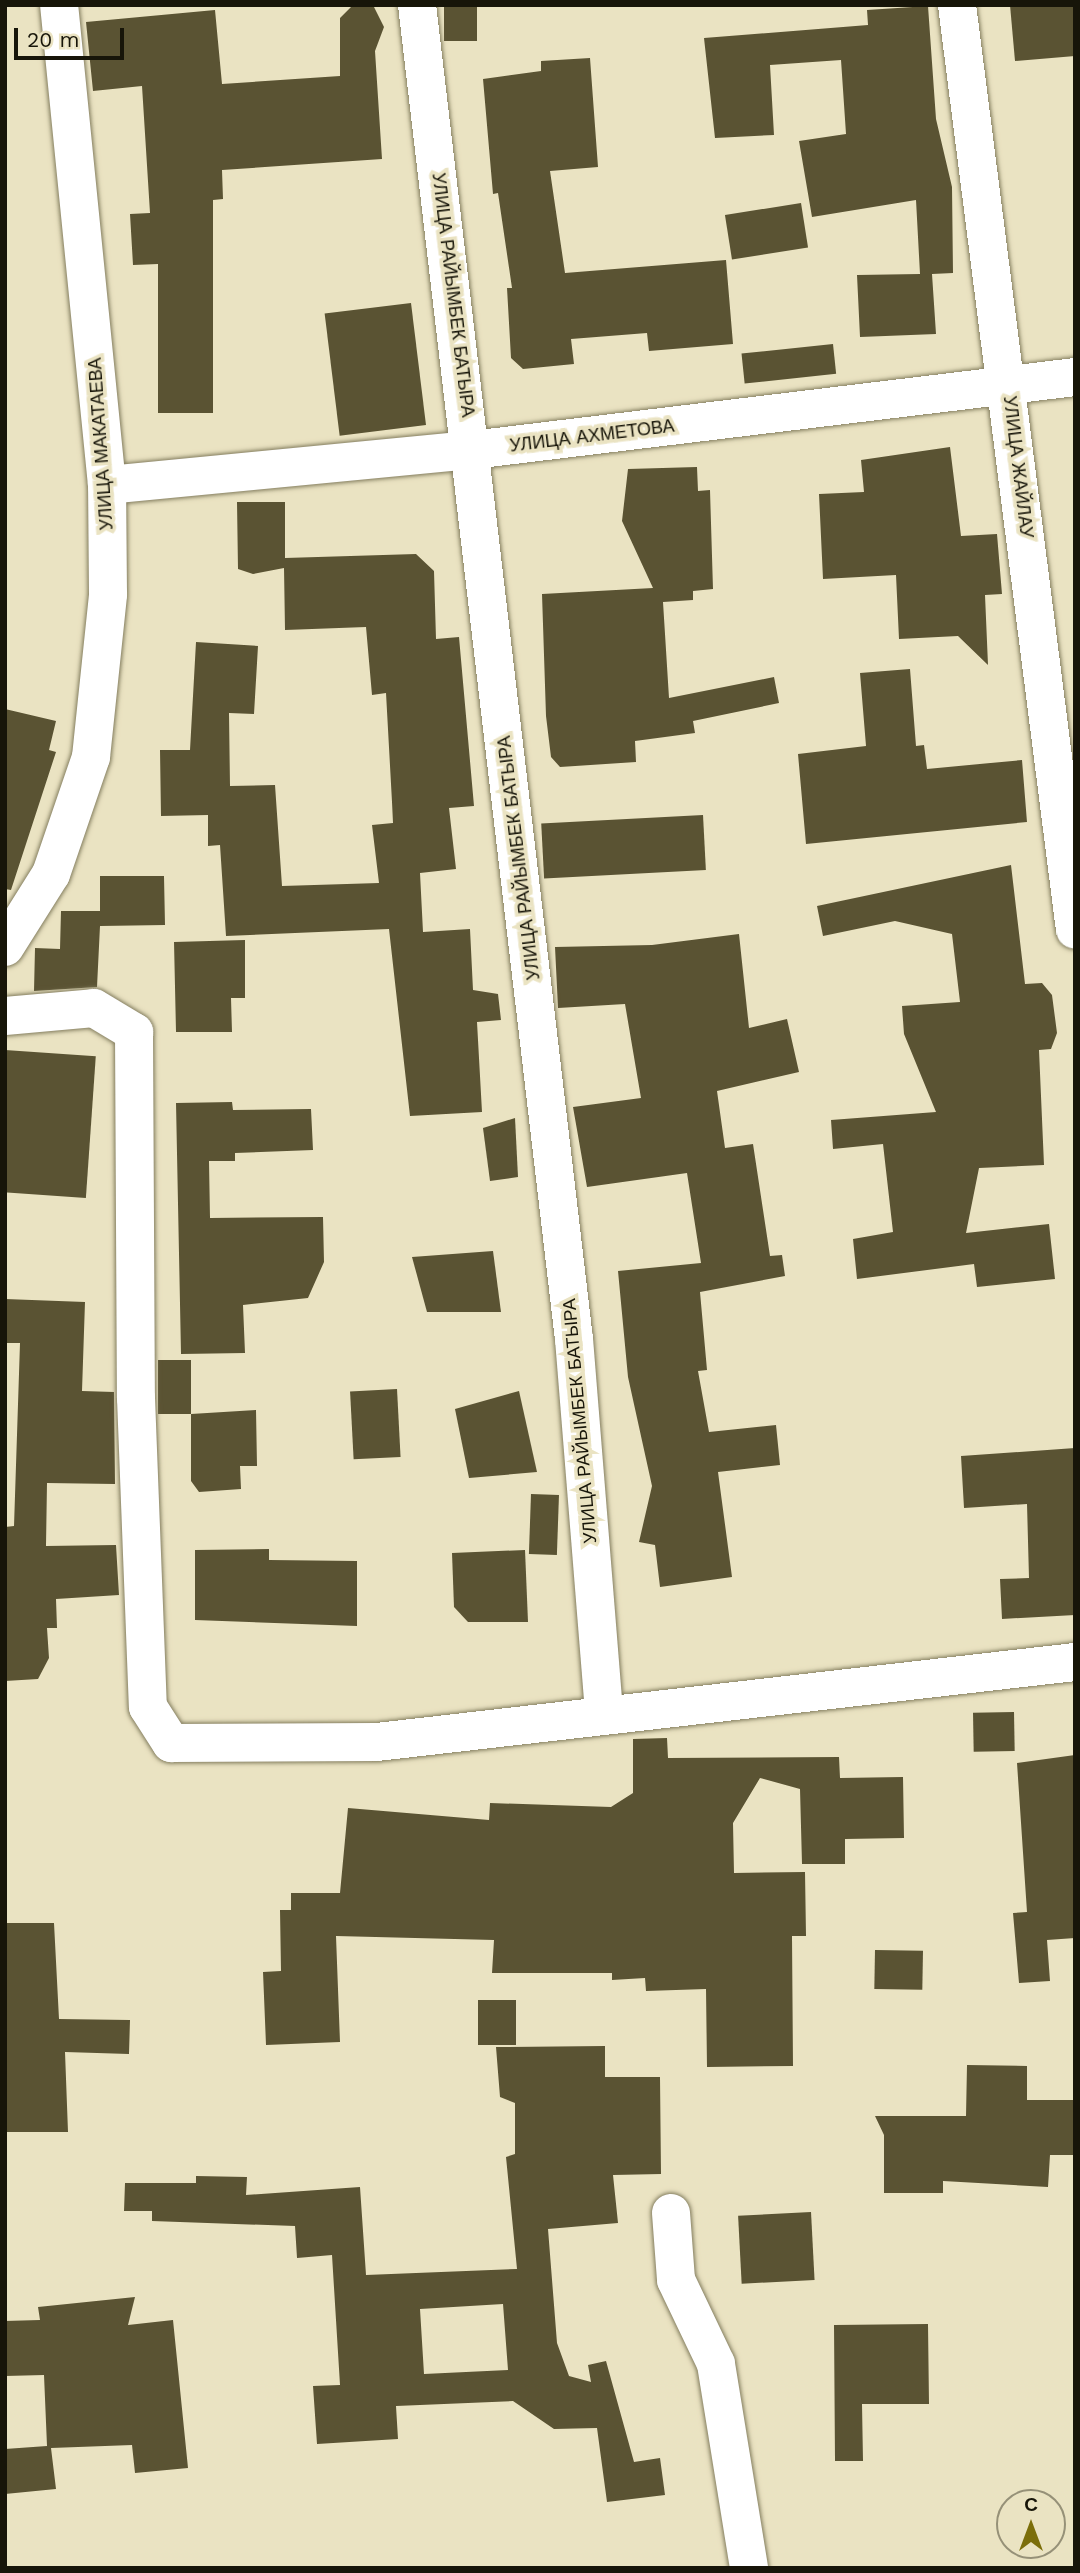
<!DOCTYPE html>
<html>
<head>
<meta charset="utf-8">
<style>
	body { margin:0 }
	#map { position:relative; width:1080px; height:2573px; overflow:hidden; background:#eae3c2; font-family:"Work Sans",sans-serif }
	div>[style] { position:absolute }
	[style*='--x'] { left:calc(var(--x)*1px); top:calc(var(--y)*1px); width:calc(var(--w)*1px); rotate:calc(var(--a)*1deg) }
	.building>* { inset:0; background:#5a5333; transform-origin:0 0 }
	.roads { filter:drop-shadow(0 0 2px #847e5f) drop-shadow(0 0 2px #847e5f) }
	.minor>* { height:38px; margin:-19px; padding:0 19px; transform-origin:19px; border-radius:19px; background:#fff }
	span { translate:-50% -50%; white-space:nowrap; text-align:center; line-height:1.15; -webkit-text-stroke:7px #eae3c2; paint-order:stroke }
	.street-label { font-size:18px; color:#171509 }
	.frame { position:absolute; inset:0; border:7px solid #171509; pointer-events:none }
	.north { position:absolute; left:996px; top:2489px; width:70px; height:70px; box-sizing:border-box; background:#eae3c2; border:2px solid #969178; border-radius:50%; rotate:0deg; font-size:19px; font-weight:700; line-height:28px; text-align:center; color:#171509 }
	.north::after { content:''; display:block; margin:auto; width:24px; height:32px; background:#7b6e0a; clip-path:polygon(50% 0,100% 100%,50% 72%,0 100%) }
	.scale { position:absolute; left:14px; top:28px; width:110px; height:32px; box-sizing:border-box; border:4px solid #171509; border-top:0; padding-left:9px; font-size:21px; line-height:24px; white-space:nowrap; color:#171509; -webkit-text-stroke:5px #eae3c2; paint-order:stroke }
</style>
</head>
<body>
<div id="map">
	<div class="building">
		<i style="clip-path:polygon(353px 5px,373px 5px,384px 27px,375px 51px,382px 159px,222px 170px,223px 199px,213px 200px,213px 413px,158px 413px,158px 264px,133px 265px,130px 214px,150px 213px,142px 86px,93px 91px,86px 22px,215px 10px,222px 84px,340px 76px,340px 18px)"></i>
		<i style="left:444px;top:5px;width:33px;height:36px"></i>
		<i style="clip-path:polygon(1010px 5px,1075px 5px,1075px 56px,1015px 61px)"></i>
		<i style="clip-path:polygon(928px 6px,936px 119px,952px 187px,953px 273px,932px 274px,936px 334px,860px 337px,857px 275px,920px 274px,916px 200px,812px 217px,799px 141px,846px 134px,841px 60px,770px 65px,774px 135px,715px 138px,704px 38px,868px 25px,867px 10px)"></i>
		<i style="clip-path:polygon(590px 58px,598px 167px,550px 171px,565px 273px,726px 260px,733px 344px,649px 351px,647px 333px,571px 339px,574px 364px,523px 369px,511px 358px,507px 288px,512px 288px,498px 193px,493px 194px,483px 79px,541px 71px,541px 61px)"></i>
		<i style="left:801px;top:203px;width:45px;height:77px;rotate:81deg"></i>
		<i style="left:411px;top:303px;width:123px;height:87px;rotate:83deg"></i>
		<i style="left:833px;top:344px;width:30px;height:92px;rotate:84deg"></i>
		<i style="clip-path:polygon(950px 447px,961px 536px,997px 534px,1002px 594px,985px 595px,988px 665px,958px 636px,899px 639px,896px 575px,823px 579px,819px 494px,864px 492px,861px 460px)"></i>
		<i style="clip-path:polygon(697px 467px,698px 491px,710px 490px,713px 589px,693px 591px,693px 600px,663px 602px,669px 698px,774px 677px,779px 703px,693px 721px,695px 733px,635px 741px,636px 762px,560px 767px,551px 757px,546px 716px,542px 594px,653px 588px,622px 521px,628px 469px)"></i>
		<i style="clip-path:polygon(237px 502px,285px 502px,285px 558px,416px 554px,434px 571px,436px 639px,459px 637px,474px 806px,449px 808px,456px 869px,420px 873px,423px 932px,470px 929px,473px 990px,498px 994px,501px 1020px,477px 1022px,482px 1112px,410px 1116px,389px 929px,226px 936px,220px 845px,208px 846px,208px 815px,161px 816px,160px 750px,190px 750px,196px 642px,258px 646px,254px 714px,229px 713px,230px 786px,275px 785px,282px 886px,379px 883px,372px 825px,393px 823px,392px 802px,386px 693px,372px 695px,366px 627px,285px 630px,284px 568px,253px 574px,238px 569px)"></i>
		<i style="clip-path:polygon(910px 669px,916px 746px,924px 745px,927px 769px,1022px 760px,1027px 822px,806px 844px,798px 754px,866px 746px,860px 673px)"></i>
		<i style="clip-path:polygon(5px 709px,56px 721px,49px 750px,56px 752px,11px 890px,5px 889px)"></i>
		<i style="left:703px;top:815px;width:55px;height:162px;rotate:87deg"></i>
		<i style="clip-path:polygon(1011px 865px,1025px 984px,1042px 983px,1052px 995px,1057px 1033px,1051px 1049px,1039px 1050px,1044px 1165px,979px 1168px,966px 1233px,1049px 1224px,1055px 1279px,977px 1287px,974px 1264px,857px 1279px,853px 1239px,893px 1232px,883px 1144px,833px 1149px,831px 1120px,936px 1112px,904px 1034px,902px 1006px,960px 1002px,952px 934px,895px 921px,823px 936px,817px 906px)"></i>
		<i style="clip-path:polygon(100px 876px,164px 876px,165px 925px,100px 926px,97px 987px,34px 991px,35px 948px,60px 949px,61px 911px,100px 911px)"></i>
		<i style="clip-path:polygon(739px 934px,749px 1028px,787px 1019px,799px 1072px,717px 1091px,725px 1148px,753px 1144px,770px 1256px,782px 1255px,785px 1276px,700px 1292px,707px 1370px,698px 1371px,709px 1432px,776px 1425px,780px 1465px,718px 1472px,732px 1577px,660px 1587px,655px 1545px,639px 1542px,652px 1486px,628px 1377px,618px 1271px,701px 1263px,687px 1173px,587px 1187px,573px 1107px,641px 1098px,625px 1004px,558px 1008px,555px 947px,652px 945px)"></i>
		<i style="clip-path:polygon(245px 940px,245px 998px,231px 998px,232px 1032px,176px 1032px,174px 942px)"></i>
		<i style="left:5px;top:1050px;width:91px;height:142px;rotate:4deg"></i>
		<i style="clip-path:polygon(232px 1102px,233px 1110px,311px 1109px,313px 1150px,235px 1153px,235px 1161px,209px 1161px,210px 1218px,323px 1217px,324px 1262px,308px 1298px,243px 1305px,245px 1353px,181px 1354px,176px 1103px)"></i>
		<i style="clip-path:polygon(515px 1118px,518px 1177px,490px 1181px,483px 1128px)"></i>
		<i style="clip-path:polygon(493px 1251px,501px 1312px,427px 1312px,412px 1257px)"></i>
		<i style="clip-path:polygon(5px 1299px,85px 1302px,82px 1391px,114px 1392px,115px 1484px,47px 1483px,46px 1546px,116px 1545px,119px 1595px,56px 1599px,57px 1628px,47px 1628px,49px 1658px,38px 1679px,5px 1681px,5px 1527px,14px 1526px,20px 1343px,5px 1343px)"></i>
		<i style="left:191px;top:1360px;width:54px;height:33px;rotate:90deg"></i>
		<i style="left:397px;top:1389px;width:68px;height:47px;rotate:87deg"></i>
		<i style="clip-path:polygon(519px 1391px,537px 1472px,469px 1478px,455px 1409px)"></i>
		<i style="clip-path:polygon(256px 1410px,257px 1466px,240px 1466px,241px 1489px,199px 1492px,191px 1481px,191px 1414px)"></i>
		<i style="clip-path:polygon(1075px 1448px,1075px 1615px,1002px 1619px,1000px 1579px,1029px 1578px,1027px 1504px,964px 1508px,961px 1456px)"></i>
		<i style="left:531px;top:1494px;width:28px;height:60px;rotate:2deg"></i>
		<i style="clip-path:polygon(269px 1549px,269px 1560px,357px 1561px,357px 1626px,195px 1620px,195px 1550px)"></i>
		<i style="clip-path:polygon(525px 1550px,528px 1622px,468px 1622px,454px 1607px,452px 1553px)"></i>
		<i style="left:1014px;top:1712px;width:39px;height:41px;rotate:89deg"></i>
		<i style="clip-path:polygon(667px 1738px,668px 1758px,839px 1757px,840px 1778px,903px 1777px,904px 1838px,845px 1839px,845px 1864px,802px 1864px,800px 1789px,760px 1778px,733px 1823px,734px 1873px,805px 1872px,806px 1936px,792px 1936px,793px 2066px,707px 2067px,706px 1989px,646px 1991px,645px 1978px,612px 1980px,612px 1973px,492px 1973px,494px 1940px,336px 1936px,340px 2042px,266px 2045px,263px 1972px,281px 1971px,280px 1910px,291px 1910px,291px 1893px,340px 1893px,348px 1808px,489px 1820px,490px 1803px,611px 1807px,633px 1793px,633px 1739px)"></i>
		<i style="clip-path:polygon(1075px 1755px,1075px 1938px,1047px 1940px,1050px 1981px,1019px 1983px,1013px 1913px,1027px 1912px,1017px 1763px)"></i>
		<i style="clip-path:polygon(5px 1923px,54px 1923px,59px 2019px,130px 2020px,129px 2054px,65px 2052px,68px 2132px,5px 2132px)"></i>
		<i style="left:875px;top:1950px;width:48px;height:39px;rotate:1deg"></i>
		<i style="left:516px;top:2000px;width:45px;height:38px;rotate:90deg"></i>
		<i style="clip-path:polygon(evenodd,605px 2046px,605px 2077px,660px 2077px,661px 2174px,613px 2175px,618px 2223px,548px 2229px,557px 2343px,569px 2376px,591px 2382px,588px 2365px,606px 2361px,634px 2462px,660px 2458px,665px 2495px,607px 2502px,597px 2428px,554px 2429px,513px 2401px,396px 2406px,398px 2439px,317px 2444px,313px 2386px,340px 2385px,332px 2255px,297px 2258px,295px 2226px,152px 2221px,152px 2211px,124px 2211px,125px 2183px,196px 2183px,196px 2176px,247px 2177px,246px 2195px,360px 2187px,366px 2275px,517px 2269px,506px 2157px,515px 2154px,515px 2103px,500px 2097px,496px 2047px,605px 2046px,503px 2304px,508px 2370px,424px 2374px,420px 2309px,503px 2304px)"></i>
		<i style="clip-path:polygon(967px 2065px,1027px 2066px,1027px 2100px,1075px 2100px,1075px 2155px,1050px 2155px,1048px 2187px,943px 2181px,943px 2193px,884px 2193px,884px 2135px,875px 2116px,966px 2116px)"></i>
		<i style="left:811px;top:2212px;width:68px;height:73px;rotate:87deg"></i>
		<i style="clip-path:polygon(135px 2297px,128px 2325px,173px 2320px,188px 2468px,135px 2473px,132px 2445px,51px 2448px,56px 2489px,5px 2494px,5px 2449px,47px 2446px,44px 2375px,5px 2376px,5px 2321px,40px 2320px,38px 2307px)"></i>
		<i style="clip-path:polygon(928px 2324px,929px 2404px,862px 2404px,863px 2461px,835px 2461px,834px 2325px)"></i>
	</div>
	<div class="roads">
		<div class="minor">
			<i style="--x:417;--y:5;--w:1343;--a:83.29"></i>
			<i style="--x:574;--y:1339;--w:374;--a:85.4"></i>
			<i style="--x:957;--y:5;--w:932;--a:82.73"></i>
			<i style="--x:107;--y:485;--w:367;--a:-5.5"></i>
			<i style="--x:472;--y:450;--w:607;--a:-6.9"></i>
			<i style="--x:5;--y:947;--w:86;--a:-57.8"></i>
			<i style="--x:51;--y:874;--w:124;--a:-71.1"></i>
			<i style="--x:91;--y:757;--w:164;--a:-84"></i>
			<i style="--x:108;--y:594;--w:109;--a:-90.5"></i>
			<i style="--x:107;--y:485;--w:482;--a:-95.7"></i>
			<i style="--x:5;--y:1016;--w:89;--a:-5.1"></i>
			<i style="--x:94;--y:1008;--w:47;--a:31"></i>
			<i style="--x:134;--y:1032;--w:366;--a:89.7"></i>
			<i style="--x:136;--y:1398;--w:309;--a:87.8"></i>
			<i style="--x:148;--y:1707;--w:43;--a:57.4"></i>
			<i style="--x:171;--y:1743;--w:206;--a:-0.3"></i>
			<i style="--x:377;--y:1742;--w:703;--a:-6.54"></i>
			<i style="--x:671;--y:2213;--w:67;--a:85.7"></i>
			<i style="--x:676;--y:2280;--w:93;--a:64.5"></i>
			<i style="--x:716;--y:2364;--w:207;--a:80.8"></i>
		</div>
	</div>
	<div class="street-label">
		<span style="left:453px;top:295px;rotate:83deg">УЛИЦА РАЙЫМБЕК БАТЫРА</span>
		<span style="left:592px;top:436px;rotate:-7deg">УЛИЦА АХМЕТОВА</span>
		<span style="left:101px;top:444px;rotate:-94deg">УЛИЦА МАКАТАЕВА</span>
		<span style="left:1018px;top:467px;rotate:83deg">УЛИЦА ЖАЙЛАУ</span>
		<span style="left:519px;top:858px;rotate:-97deg">УЛИЦА РАЙЫМБЕК БАТЫРА</span>
		<span style="left:580px;top:1421px;rotate:-95deg">УЛИЦА РАЙЫМБЕК БАТЫРА</span>
	</div>
	<div class="frame"></div>
	<div class="north">С</div>
	<div class="scale">20 m</div>
</div>
</body>
</html>
